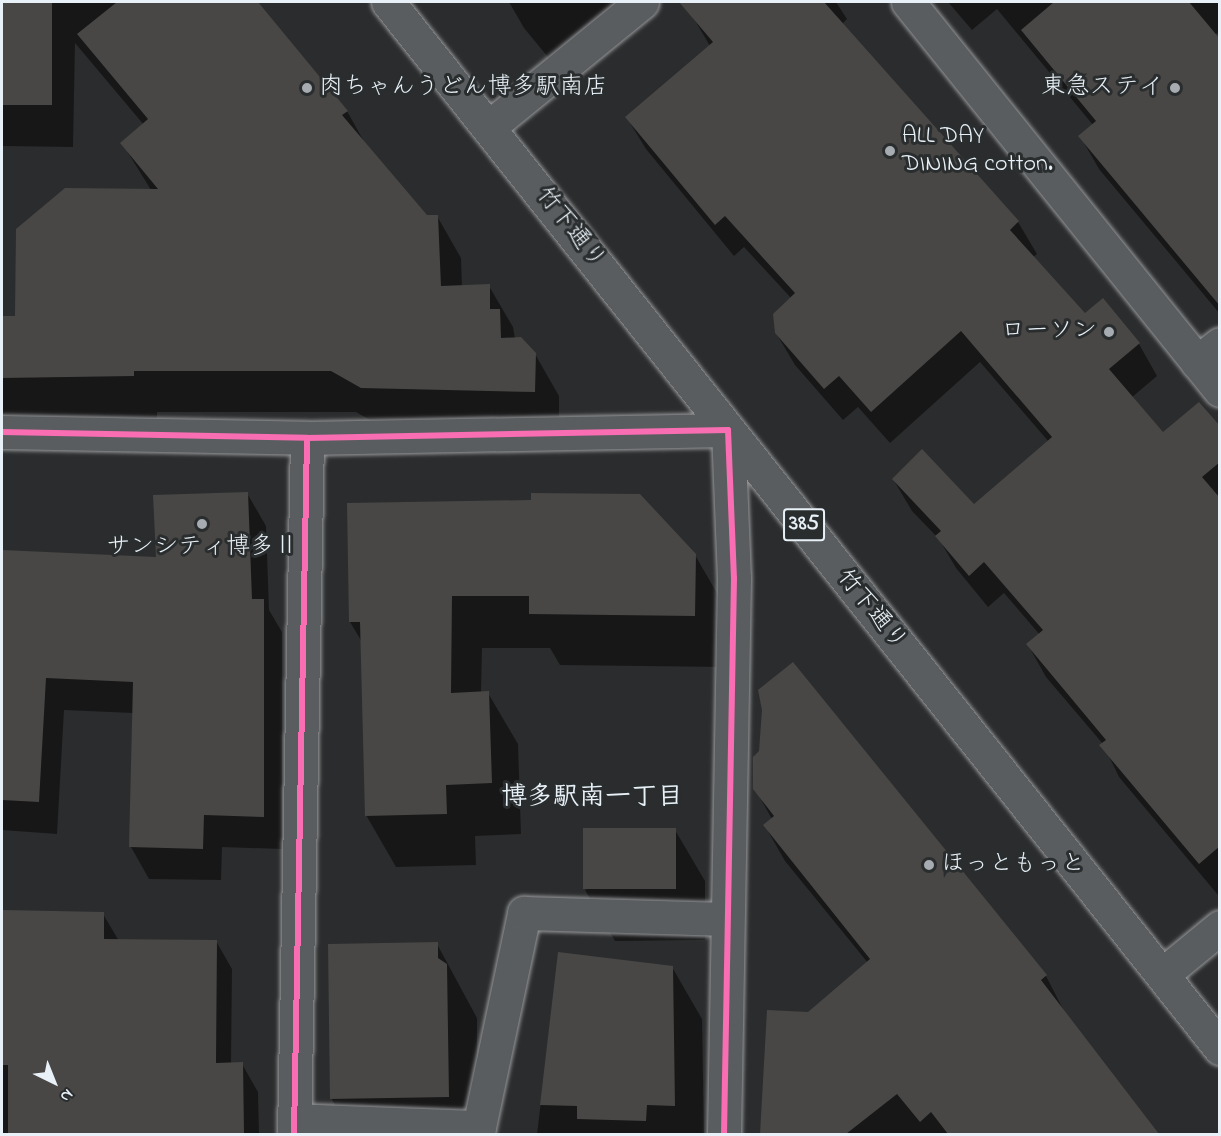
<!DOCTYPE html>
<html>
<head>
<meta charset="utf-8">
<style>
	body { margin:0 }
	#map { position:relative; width:1221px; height:1136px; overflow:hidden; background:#2b2c2d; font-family:"Indie Flower","Klee One",sans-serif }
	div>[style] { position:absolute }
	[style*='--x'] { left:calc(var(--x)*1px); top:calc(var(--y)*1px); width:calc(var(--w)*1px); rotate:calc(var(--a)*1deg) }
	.shadow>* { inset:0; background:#0007 }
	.building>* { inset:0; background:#484745; transform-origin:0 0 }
	.roads { filter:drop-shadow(0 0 2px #96989a) drop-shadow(0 0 2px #96989a) }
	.street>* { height:33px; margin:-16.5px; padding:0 16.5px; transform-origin:16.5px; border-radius:16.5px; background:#5a5d60 }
	.secondary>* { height:33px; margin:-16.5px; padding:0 16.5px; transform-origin:16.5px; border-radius:16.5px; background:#5a5d60 }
	.highway>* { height:33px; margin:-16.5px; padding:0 16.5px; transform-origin:16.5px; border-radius:16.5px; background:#5a5d60 }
	.cycleway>* { height:6px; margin:-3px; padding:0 3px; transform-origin:3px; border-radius:3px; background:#f96db3 }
	.dots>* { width:16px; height:16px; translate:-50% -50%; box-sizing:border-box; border:3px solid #2a2d2e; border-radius:50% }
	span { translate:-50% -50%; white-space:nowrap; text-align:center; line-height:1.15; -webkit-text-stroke:6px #2a2d2e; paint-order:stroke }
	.shield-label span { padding:2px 4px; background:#2a2d2e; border:2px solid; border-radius:4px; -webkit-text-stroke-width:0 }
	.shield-label { font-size:22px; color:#e8f1f8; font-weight:700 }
	.poi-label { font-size:24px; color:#e8f1f8 }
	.left { translate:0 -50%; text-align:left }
	.right { translate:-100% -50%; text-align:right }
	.street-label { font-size:24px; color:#e8f1f8 }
	.neighbourhood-label { font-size:26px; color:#e8f1f8; font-weight:700 }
	.frame { position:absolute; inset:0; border:3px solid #e8f1f8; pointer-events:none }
	.north { position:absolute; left:24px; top:1052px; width:60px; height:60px; -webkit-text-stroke:4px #2a2d2e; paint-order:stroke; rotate:137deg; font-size:16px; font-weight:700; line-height:24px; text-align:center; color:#e8f1f8 }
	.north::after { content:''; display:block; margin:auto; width:21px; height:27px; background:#e8f1f8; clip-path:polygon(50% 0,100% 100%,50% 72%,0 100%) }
</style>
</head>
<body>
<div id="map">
	<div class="shadow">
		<i style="clip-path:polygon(2px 2px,255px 2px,347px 111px,367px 147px,427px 217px,437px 216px,461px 258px,462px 287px,489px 286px,513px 327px,515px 339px,535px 354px,559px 396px,559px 434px,386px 429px,356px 412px,157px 412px,157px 418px,2px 419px,2px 317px,16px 317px,151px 190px,122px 143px,144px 125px,75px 43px,73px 147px,2px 146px)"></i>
		<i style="clip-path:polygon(509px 2px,636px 2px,557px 68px,524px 28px)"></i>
		<i style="clip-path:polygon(702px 2px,836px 2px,847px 19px,842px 24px,1018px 222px,1037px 254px,1033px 257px,1085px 315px,1139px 344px,1157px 376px,1131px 398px,1162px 435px,1220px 429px,1218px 895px,1119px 777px,1103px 744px,1046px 677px,1028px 645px,1040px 635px,1004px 593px,988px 607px,956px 568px,939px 539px,912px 511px,893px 479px,974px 506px,1049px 442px,980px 362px,890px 443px,858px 407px,843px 420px,795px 365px,776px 333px,791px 298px,744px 247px,734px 256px,646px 149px,627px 118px,710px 46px,690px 12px)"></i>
		<i style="clip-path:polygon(948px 2px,1220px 2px,1220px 31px,1215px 35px,1220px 41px,1220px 314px,1099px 169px,1080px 136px,1093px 125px,997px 9px,972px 30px)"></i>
		<i style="clip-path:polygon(247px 493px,266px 526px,269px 610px,282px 632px,282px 849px,222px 847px,221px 880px,149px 879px,131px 847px,133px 713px,64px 710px,57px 834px,2px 830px,2px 552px,157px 559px)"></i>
		<i style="clip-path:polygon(348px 505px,695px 555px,725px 607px,724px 667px,560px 665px,550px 648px,482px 648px,481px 693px,488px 693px,518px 744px,521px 834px,475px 836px,476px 865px,396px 867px,366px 815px,362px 642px,350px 622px)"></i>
		<i style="clip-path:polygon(793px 664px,1046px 976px,1065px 1013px,1157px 1134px,762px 1134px,768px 1012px,808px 1014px,868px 963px,785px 861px,765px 826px,772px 819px,755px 789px,761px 751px)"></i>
		<i style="clip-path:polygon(675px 830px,705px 881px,705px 940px,615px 941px,585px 890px)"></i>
		<i style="clip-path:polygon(2px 912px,103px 914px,119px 941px,216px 941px,232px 969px,231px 1064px,242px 1064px,258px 1092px,259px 1134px,2px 1134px)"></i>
		<i style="clip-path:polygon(437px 944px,477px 1018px,477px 1134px,352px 1134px,331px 1098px)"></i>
		<i style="clip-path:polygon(559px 954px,672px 967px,702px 1019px,704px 1134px,537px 1134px)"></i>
	</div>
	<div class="building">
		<i style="left:2px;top:2px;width:50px;height:103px"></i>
		<i style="clip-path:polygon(117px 2px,258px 2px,348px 111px,342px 115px,427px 215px,438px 215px,441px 286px,490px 284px,490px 309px,500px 309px,501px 338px,521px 337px,536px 353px,535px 392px,361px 388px,331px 371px,134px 371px,134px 376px,2px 378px,2px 316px,15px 316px,16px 229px,65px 188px,158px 189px,120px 143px,148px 119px,77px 34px)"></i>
		<i style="clip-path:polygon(679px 2px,824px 2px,1019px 221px,1010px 230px,1085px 313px,1103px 298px,1140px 343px,1109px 369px,1163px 432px,1199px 402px,1220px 426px,1220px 462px,1202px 477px,1220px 498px,1220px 846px,1199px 864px,1099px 745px,1106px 740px,1026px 644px,1043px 630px,984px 562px,969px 576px,935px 536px,941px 531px,892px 479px,922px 449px,974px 504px,1052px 437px,961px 331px,871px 412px,839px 376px,824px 389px,775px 333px,773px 314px,795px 293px,725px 216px,715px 225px,625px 117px,713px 42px)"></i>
		<i style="clip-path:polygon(1054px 2px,1189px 2px,1220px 39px,1220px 306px,1078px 136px,1096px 121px,1021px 30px)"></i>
		<i style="clip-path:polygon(248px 492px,252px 599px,264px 599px,264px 817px,204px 815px,203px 849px,129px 847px,133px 682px,46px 678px,39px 802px,2px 800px,2px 550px,156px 557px,153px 495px)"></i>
		<i style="clip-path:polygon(531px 493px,640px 494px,696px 554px,695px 616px,529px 614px,529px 596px,452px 596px,451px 693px,489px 691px,492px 783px,446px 785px,447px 814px,365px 816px,360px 622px,349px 622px,347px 503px,531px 500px)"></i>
		<i style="clip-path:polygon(793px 662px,1047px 975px,1041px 980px,1159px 1134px,948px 1134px,931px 1112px,920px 1122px,897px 1094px,846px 1134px,760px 1134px,767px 1010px,808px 1012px,870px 959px,763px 825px,774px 816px,753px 789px,753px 757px,759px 751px,762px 710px,758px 690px)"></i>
		<i style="left:676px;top:828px;width:61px;height:93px;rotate:90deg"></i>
		<i style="clip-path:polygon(2px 910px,104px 912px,104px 939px,217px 940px,216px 1063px,243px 1062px,244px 1133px,8px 1134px,8px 1065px,2px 1065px)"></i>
		<i style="clip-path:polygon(438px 942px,438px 958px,447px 964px,449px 1097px,330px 1099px,328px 944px)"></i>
		<i style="clip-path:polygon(558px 952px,673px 966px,675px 1106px,647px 1105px,646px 1121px,577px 1119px,577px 1106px,540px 1105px)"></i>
	</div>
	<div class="roads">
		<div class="street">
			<i style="--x:1197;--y:362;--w:29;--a:-38"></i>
			<i style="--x:1163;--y:974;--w:74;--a:-39.5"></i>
			<i style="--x:294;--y:1120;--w:185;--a:2.2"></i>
			<i style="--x:479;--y:1127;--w:219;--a:-78.1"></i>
			<i style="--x:524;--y:913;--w:203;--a:1.7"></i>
			<i style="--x:294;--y:1134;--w:696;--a:-88.93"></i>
		</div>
		<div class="secondary">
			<i style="--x:908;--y:2;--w:498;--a:51.2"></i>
			<i style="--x:490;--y:126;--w:196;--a:-39.2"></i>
			<i style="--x:2;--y:432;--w:305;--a:1.1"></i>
			<i style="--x:307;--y:438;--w:421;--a:-1.1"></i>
			<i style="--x:728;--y:430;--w:148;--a:87.7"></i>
			<i style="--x:734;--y:578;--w:556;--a:91.03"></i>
		</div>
		<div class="highway">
			<i style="--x:388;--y:2;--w:1337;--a:51.5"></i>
		</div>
	</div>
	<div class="cycleway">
		<i style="--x:2;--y:432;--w:305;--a:1.1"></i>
		<i style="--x:307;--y:438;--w:421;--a:-1.1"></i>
		<i style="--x:728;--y:430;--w:148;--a:87.7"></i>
		<i style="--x:734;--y:578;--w:556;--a:91.03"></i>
		<i style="--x:294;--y:1134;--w:696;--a:-88.93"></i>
	</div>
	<div class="dots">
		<i style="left:307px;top:88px;background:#a6acb1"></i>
		<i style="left:1175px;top:88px;background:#a6acb1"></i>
		<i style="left:890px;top:151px;background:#a6acb1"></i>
		<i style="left:1109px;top:332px;background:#a6acb1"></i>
		<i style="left:202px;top:524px;background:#a6acb1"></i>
		<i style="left:929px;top:865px;background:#a6acb1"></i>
	</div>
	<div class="shield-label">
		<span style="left:804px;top:525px">385</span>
	</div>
	<div class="poi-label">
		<span class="left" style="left:319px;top:88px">肉ちゃんうどん博多駅南店</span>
		<span class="right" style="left:1163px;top:88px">東急ステイ</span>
		<span class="left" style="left:902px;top:151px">ALL DAY<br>DINING cotton.</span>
		<span class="right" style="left:1097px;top:332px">ローソン</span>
		<span style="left:202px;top:548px">サンシティ博多Ⅱ</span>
		<span class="left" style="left:941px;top:865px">ほっともっと</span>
	</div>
	<div class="street-label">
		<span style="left:570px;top:228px;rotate:52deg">竹下通り</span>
		<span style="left:871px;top:610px;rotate:51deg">竹下通り</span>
	</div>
	<div class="neighbourhood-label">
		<span style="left:592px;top:799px">博多駅南一丁目</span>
	</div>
	<div class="frame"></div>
	<div class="north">N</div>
</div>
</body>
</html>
